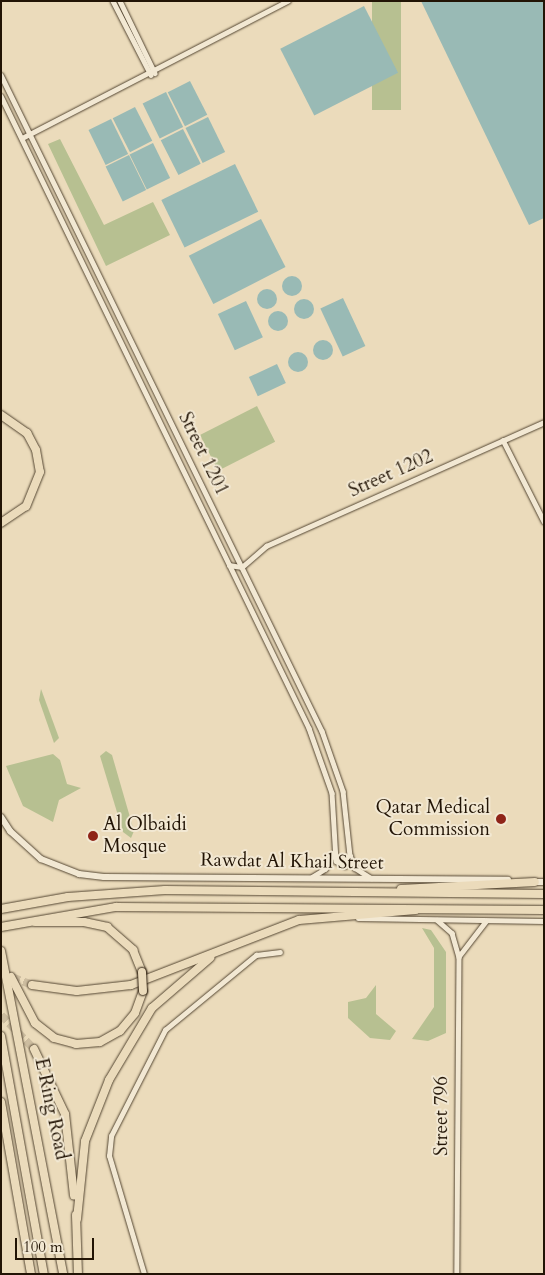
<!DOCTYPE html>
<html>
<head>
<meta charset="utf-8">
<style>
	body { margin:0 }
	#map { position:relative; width:545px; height:1275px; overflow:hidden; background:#ebdbbb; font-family:Cardo,serif }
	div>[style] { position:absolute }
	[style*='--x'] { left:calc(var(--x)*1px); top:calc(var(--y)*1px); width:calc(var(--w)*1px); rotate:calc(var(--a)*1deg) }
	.green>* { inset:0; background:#b7c091; transform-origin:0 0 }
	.water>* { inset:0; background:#99bab5; transform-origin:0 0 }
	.round { border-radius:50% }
	.highway-tunnel>* { height:8px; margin-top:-4px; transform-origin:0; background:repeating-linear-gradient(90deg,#cdbda0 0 8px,transparent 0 12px) }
	.roads { filter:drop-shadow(0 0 1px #544632) drop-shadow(0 0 1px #544632) }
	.street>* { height:4.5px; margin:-2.25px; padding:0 2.25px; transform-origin:2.25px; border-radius:2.25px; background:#f2e8d3 }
	.secondary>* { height:6px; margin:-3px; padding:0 3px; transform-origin:3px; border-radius:3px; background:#f2e8d3 }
	.highway>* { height:8px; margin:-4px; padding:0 4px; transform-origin:4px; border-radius:4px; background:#ebdbbb }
	.bridges { filter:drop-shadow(0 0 1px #221405) drop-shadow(0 0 1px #221405) }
	.highway-bridge>* { height:8px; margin:-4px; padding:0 4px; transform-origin:4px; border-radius:4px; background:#ebdbbb }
	.dots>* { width:14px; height:14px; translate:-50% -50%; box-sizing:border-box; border:2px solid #f2e8d3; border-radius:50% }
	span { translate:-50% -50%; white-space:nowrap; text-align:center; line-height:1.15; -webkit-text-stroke:4px #f2e8d3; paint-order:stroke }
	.street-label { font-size:19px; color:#221405 }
	.poi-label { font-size:19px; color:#221405 }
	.right { translate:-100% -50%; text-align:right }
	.left { translate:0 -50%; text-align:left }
	.frame { position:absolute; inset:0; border:2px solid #221405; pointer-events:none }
	.scale { position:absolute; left:15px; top:1238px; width:79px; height:22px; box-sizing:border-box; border:2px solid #221405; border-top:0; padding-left:6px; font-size:15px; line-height:18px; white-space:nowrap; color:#221405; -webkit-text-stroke:4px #f2e8d3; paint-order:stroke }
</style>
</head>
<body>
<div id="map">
	<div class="green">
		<i style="left:372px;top:1px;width:29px;height:109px"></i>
		<i style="clip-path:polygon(60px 139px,104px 225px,153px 202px,170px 235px,106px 266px,48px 144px)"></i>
		<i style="left:257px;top:406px;width:40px;height:64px;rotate:63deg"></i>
		<i style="clip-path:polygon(41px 689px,59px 738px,54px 743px,39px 700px)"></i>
		<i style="clip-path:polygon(106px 751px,112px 755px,134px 831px,131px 838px,123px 832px,100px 756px)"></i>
		<i style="clip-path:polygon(53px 754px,60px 760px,67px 784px,81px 788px,59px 800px,53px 822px,23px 806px,6px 766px)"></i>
		<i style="clip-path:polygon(422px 928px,431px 930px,446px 952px,446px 1033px,428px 1041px,412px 1039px,434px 1007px,434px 948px)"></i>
		<i style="clip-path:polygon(376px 985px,376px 1014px,396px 1031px,390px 1040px,370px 1038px,348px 1018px,348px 1002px,366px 998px)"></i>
	</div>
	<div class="water">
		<i style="clip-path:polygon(421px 1px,544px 1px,544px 218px,529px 225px)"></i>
		<i style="left:364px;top:6px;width:75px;height:94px;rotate:63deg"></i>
		<i style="left:190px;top:81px;width:38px;height:25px;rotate:63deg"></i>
		<i style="left:166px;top:92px;width:39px;height:26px;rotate:64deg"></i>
		<i style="left:135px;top:107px;width:38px;height:25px;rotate:63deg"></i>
		<i style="left:208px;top:117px;width:39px;height:25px;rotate:64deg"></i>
		<i style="left:111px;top:119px;width:39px;height:25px;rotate:64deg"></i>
		<i style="left:183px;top:129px;width:39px;height:25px;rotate:63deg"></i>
		<i style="left:153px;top:143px;width:39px;height:26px;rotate:64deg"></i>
		<i style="left:129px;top:155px;width:39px;height:26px;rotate:64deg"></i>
		<i style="left:235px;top:164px;width:53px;height:82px;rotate:64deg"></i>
		<i style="left:261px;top:219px;width:54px;height:81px;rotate:63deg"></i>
		<i class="round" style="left:282px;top:276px;width:20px;height:20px"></i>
		<i class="round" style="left:257px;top:289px;width:20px;height:20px"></i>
		<i style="left:343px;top:298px;width:53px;height:25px;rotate:65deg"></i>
		<i class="round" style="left:294px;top:299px;width:20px;height:20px"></i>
		<i style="left:246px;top:301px;width:40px;height:31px;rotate:65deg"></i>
		<i class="round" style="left:268px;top:311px;width:20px;height:20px"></i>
		<i class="round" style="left:313px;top:340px;width:20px;height:20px"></i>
		<i class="round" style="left:288px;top:352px;width:20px;height:20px"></i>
		<i style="left:277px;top:364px;width:21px;height:31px;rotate:65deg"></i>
	</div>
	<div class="highway-tunnel">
		<i style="--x:1;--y:973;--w:33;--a:21"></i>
		<i style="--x:1;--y:1015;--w:47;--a:45.9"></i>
	</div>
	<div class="roads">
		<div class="street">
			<i style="--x:113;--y:1;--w:83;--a:62.8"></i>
			<i style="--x:120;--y:1;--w:80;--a:64.1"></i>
			<i style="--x:1;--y:75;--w:730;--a:63.93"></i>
			<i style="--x:322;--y:731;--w:64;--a:70.7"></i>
			<i style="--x:343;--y:791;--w:64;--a:83.8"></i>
			<i style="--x:350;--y:855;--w:14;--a:69"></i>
			<i style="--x:355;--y:868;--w:19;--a:32"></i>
			<i style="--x:1;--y:96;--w:703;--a:64.02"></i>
			<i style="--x:309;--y:728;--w:69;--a:70.5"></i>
			<i style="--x:332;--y:793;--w:68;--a:86.6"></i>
			<i style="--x:336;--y:861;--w:10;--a:29"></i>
			<i style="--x:345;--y:866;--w:11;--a:-63"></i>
			<i style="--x:22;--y:138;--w:299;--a:-27.3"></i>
			<i style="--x:503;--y:440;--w:91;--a:63.2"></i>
			<i style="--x:229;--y:565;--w:13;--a:9"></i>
			<i style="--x:242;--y:567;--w:32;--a:-41"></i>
			<i style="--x:266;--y:546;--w:304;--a:-24"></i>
			<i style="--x:312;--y:877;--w:15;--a:-32"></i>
			<i style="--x:325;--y:869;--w:18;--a:-61"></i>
			<i style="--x:358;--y:918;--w:186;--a:0.9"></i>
			<i style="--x:437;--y:920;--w:20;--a:41"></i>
			<i style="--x:452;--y:933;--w:25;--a:74"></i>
			<i style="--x:459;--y:957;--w:317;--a:90.4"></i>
			<i style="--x:459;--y:956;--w:44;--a:-52.4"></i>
			<i style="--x:144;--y:1274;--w:123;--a:-106.5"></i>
			<i style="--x:109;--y:1156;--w:20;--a:-84"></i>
			<i style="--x:111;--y:1136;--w:119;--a:-63"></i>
			<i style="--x:165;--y:1030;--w:118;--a:-39.5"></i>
			<i style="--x:256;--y:955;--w:24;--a:-7"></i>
		</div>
		<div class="secondary">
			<i style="--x:1;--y:817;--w:17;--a:57"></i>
			<i style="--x:10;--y:831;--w:42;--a:42.1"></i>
			<i style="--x:41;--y:859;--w:41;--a:21.5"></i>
			<i style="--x:79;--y:874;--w:25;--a:7"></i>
			<i style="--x:104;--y:877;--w:404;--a:0.4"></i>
			<i style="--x:530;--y:882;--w:14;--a:0"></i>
		</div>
		<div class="highway">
			<i style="--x:1;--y:415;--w:32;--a:35"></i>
			<i style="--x:27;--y:433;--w:19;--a:62"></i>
			<i style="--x:36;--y:450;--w:22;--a:80"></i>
			<i style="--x:40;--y:472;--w:37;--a:112"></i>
			<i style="--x:26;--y:506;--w:30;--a:146"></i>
			<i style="--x:401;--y:889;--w:134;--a:-3"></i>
			<i style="--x:1;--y:909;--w:68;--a:-10.2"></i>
			<i style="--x:68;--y:897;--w:97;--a:-4.1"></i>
			<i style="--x:165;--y:890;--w:379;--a:0.6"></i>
			<i style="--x:35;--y:922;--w:49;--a:0"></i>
			<i style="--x:84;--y:922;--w:24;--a:12"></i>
			<i style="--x:107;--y:927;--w:35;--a:41"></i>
			<i style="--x:133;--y:950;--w:24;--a:68"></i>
			<i style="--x:1;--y:927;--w:117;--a:-9.9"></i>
			<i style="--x:116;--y:907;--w:428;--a:0.4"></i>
			<i style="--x:1;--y:951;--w:329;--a:79.1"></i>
			<i style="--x:11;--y:977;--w:52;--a:62.4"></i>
			<i style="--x:35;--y:1023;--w:24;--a:38"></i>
			<i style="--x:54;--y:1038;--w:23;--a:15"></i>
			<i style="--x:76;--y:1044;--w:24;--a:-5"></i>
			<i style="--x:100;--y:1042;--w:23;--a:-29"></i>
			<i style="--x:120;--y:1031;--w:23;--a:-50"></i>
			<i style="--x:135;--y:1013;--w:23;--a:-70"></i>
			<i style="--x:32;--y:985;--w:45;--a:7.6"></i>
			<i style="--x:77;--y:991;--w:54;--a:-6.3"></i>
			<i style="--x:131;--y:985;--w:180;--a:-21.2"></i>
			<i style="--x:299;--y:920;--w:117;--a:-4.9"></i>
			<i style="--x:1;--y:1036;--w:242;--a:79.8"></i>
			<i style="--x:34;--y:1049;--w:72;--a:64.5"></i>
			<i style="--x:65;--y:1114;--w:82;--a:83.7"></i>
			<i style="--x:1;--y:1102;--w:175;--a:80.1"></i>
			<i style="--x:76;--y:1215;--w:59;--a:88.1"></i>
			<i style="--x:77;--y:1219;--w:78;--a:-84.1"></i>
			<i style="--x:85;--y:1141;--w:66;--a:-68.5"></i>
			<i style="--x:109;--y:1080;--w:84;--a:-59.2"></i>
			<i style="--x:152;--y:1008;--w:77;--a:-40.8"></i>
		</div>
	</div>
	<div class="bridges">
		<div class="highway-bridge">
			<i style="--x:142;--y:972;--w:19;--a:87"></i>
		</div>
	</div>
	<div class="dots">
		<i style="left:501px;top:819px;background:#8f2418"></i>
		<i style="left:93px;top:836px;background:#8f2418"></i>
	</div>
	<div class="street-label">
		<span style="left:203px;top:454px;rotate:64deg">Street 1201</span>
		<span style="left:391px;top:474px;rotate:-24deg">Street 1202</span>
		<span style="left:292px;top:862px;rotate:1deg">Rawdat Al Khail Street</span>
		<span style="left:51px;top:1109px;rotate:78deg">E Ring Road</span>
		<span style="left:442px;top:1116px;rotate:-90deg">Street 796</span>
	</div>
	<div class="poi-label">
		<span class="right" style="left:490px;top:819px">Qatar Medical<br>Commission</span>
		<span class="left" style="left:103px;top:836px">Al Olbaidi<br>Mosque</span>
	</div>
	<div class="frame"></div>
	<div class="scale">100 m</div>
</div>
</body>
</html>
